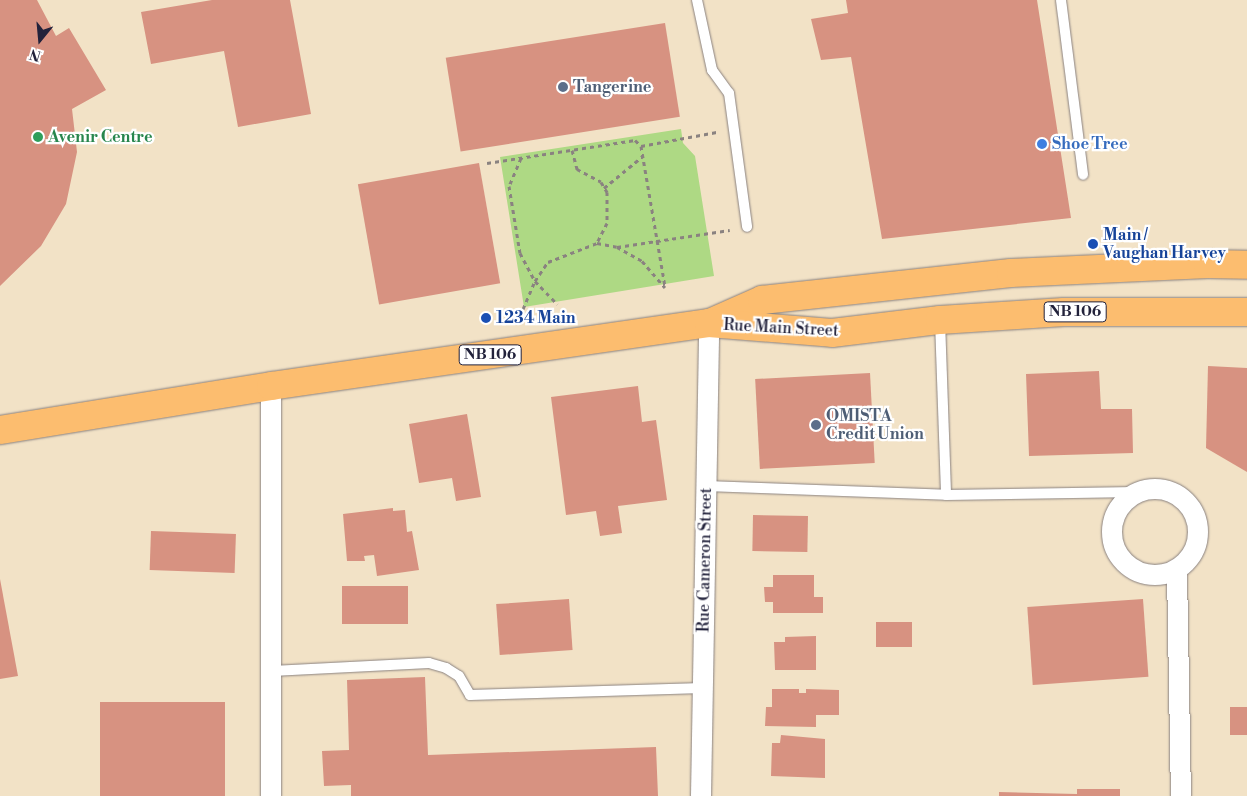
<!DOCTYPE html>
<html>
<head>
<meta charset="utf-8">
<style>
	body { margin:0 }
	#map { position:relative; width:1247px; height:796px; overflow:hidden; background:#f2e2c6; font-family:"Libre Bodoni",serif }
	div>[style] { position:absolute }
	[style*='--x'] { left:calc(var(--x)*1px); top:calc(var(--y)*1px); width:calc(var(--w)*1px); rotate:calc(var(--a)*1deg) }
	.green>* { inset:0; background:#aed984 }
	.building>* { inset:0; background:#d79281; transform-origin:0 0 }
	.path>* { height:3px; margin-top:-1.5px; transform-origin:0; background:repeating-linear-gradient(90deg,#8a8280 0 4px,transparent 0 8px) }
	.roads { filter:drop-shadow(0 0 1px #8a8280) drop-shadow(0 0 1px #8a8280) }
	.service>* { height:10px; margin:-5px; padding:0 5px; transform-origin:5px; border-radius:5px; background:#fff }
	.minor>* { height:20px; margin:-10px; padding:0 10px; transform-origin:10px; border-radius:10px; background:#fff }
	.minor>.ring { margin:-10px; padding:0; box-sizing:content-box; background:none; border:20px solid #fff; border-radius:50% }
	.primary>* { height:28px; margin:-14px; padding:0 14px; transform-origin:14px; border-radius:14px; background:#fcbd6f }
	.dots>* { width:14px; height:14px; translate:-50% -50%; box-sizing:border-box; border:2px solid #fff; border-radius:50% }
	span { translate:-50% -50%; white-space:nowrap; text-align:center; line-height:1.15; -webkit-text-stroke:4.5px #fff; paint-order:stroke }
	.shield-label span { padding:1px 4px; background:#fff; border:1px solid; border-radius:4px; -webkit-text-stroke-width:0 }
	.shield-label { font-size:15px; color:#22223b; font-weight:700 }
	.service-label { font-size:16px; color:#4e5e75; font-weight:700 }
	.left { translate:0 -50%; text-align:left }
	.leisure-label { font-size:16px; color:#27864d; font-weight:700 }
	.shop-label { font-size:16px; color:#366cbe; font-weight:700 }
	.transit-label { font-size:16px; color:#164399; font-weight:700 }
	.street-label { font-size:16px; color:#22223b }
	.north { position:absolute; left:15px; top:15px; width:50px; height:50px; -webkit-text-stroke:4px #fff; paint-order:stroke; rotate:197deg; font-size:14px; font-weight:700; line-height:20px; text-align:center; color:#22223b }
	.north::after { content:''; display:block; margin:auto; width:18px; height:22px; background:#22223b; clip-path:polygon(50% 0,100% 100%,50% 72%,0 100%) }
</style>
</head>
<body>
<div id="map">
	<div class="green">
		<i style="clip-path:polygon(681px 129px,683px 143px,695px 156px,714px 276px,524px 307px,500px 157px)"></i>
	</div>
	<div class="building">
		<i style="clip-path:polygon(0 0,37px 0,56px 36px,69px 28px,106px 90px,72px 109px,77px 152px,66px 204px,41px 246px,0 286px)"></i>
		<i style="clip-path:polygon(212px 0,290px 0,311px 114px,238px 127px,224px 51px,151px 64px,141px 12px)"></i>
		<i style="clip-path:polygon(846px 0,1037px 0,1071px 218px,882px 239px,851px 57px,821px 60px,811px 19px,848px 13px)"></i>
		<i style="left:665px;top:23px;width:95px;height:222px;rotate:81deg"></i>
		<i style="left:479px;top:163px;width:122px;height:123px;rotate:80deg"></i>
		<i style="clip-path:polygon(1208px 366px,1247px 368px,1247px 472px,1206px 448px)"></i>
		<i style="clip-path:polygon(1099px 371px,1101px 409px,1132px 409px,1133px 453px,1029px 456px,1026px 374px)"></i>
		<i style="left:870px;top:373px;width:90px;height:115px;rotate:87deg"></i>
		<i style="clip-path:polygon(638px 386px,642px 422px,656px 420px,667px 500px,618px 506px,622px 533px,600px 536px,596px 511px,566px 515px,551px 397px)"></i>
		<i style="clip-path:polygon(467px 414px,481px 497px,456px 501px,452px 478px,419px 483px,409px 424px)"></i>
		<i style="clip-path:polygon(393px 508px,393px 511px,405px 510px,407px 532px,412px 531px,419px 570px,377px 576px,374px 555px,364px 556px,365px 561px,347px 561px,343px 514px)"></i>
		<i style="left:753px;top:515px;width:55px;height:36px;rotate:1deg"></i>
		<i style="left:151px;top:531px;width:85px;height:39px;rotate:2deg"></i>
		<i style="clip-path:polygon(773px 575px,814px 575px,814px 597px,823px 597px,823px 613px,773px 613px,773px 602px,765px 602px,764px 587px,773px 587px)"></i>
		<i style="clip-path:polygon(0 579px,18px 676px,0 679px)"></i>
		<i style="left:342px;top:586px;width:66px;height:38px"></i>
		<i style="left:569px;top:599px;width:51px;height:73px;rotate:86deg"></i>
		<i style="left:1143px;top:599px;width:78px;height:116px;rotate:86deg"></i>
		<i style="left:876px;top:622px;width:36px;height:25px"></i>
		<i style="clip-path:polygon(816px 636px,816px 670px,775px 670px,774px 642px,785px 642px,785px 637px)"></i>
		<i style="clip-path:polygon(425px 677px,428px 755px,656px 747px,658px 796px,351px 796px,351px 785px,324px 786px,322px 751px,349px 750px,347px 680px)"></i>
		<i style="clip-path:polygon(772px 689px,799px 689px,799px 693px,806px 693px,806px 689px,839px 690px,839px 715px,816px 715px,816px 727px,765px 726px,766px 707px,772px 707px)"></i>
		<i style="left:100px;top:702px;width:125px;height:94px"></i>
		<i style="left:1230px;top:707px;width:17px;height:28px"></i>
		<i style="clip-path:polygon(781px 735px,825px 739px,825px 778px,771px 776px,772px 743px,780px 743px)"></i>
		<i style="clip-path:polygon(1077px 789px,1120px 789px,1120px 796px,999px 796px,999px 792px,1077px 794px)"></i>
	</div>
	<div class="path">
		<i style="--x:641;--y:146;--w:77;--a:-10.4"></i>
		<i style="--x:572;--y:150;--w:20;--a:75"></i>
		<i style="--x:577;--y:169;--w:27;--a:28"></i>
		<i style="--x:601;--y:182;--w:12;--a:59"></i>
		<i style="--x:607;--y:192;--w:31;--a:90"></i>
		<i style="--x:607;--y:223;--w:22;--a:117"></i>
		<i style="--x:521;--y:158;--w:30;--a:113"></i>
		<i style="--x:509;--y:186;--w:68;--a:80.7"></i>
		<i style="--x:520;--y:253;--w:32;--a:62"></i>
		<i style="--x:535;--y:281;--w:32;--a:46"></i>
		<i style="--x:487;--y:163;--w:150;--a:-8.8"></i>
		<i style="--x:635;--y:140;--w:8;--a:45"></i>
		<i style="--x:641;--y:146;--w:143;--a:80.3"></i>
		<i style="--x:604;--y:188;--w:50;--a:-39.4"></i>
		<i style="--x:617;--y:247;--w:114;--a:-8.6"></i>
		<i style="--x:523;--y:309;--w:30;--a:-67"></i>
		<i style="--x:535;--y:281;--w:23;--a:-56"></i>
		<i style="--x:548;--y:262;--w:53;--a:-21.2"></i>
		<i style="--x:597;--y:243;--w:20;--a:11"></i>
		<i style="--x:617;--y:247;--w:29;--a:29"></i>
		<i style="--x:642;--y:261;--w:35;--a:49"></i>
	</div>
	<div class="roads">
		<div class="service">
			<i style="--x:697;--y:0;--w:72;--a:77.9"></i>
			<i style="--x:712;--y:70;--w:29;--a:54"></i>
			<i style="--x:729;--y:93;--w:135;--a:82.3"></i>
			<i style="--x:1061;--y:0;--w:176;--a:82.8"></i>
			<i style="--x:940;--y:321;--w:174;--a:88"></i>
			<i style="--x:706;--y:486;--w:240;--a:2.1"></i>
			<i style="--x:946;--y:495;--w:191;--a:-0.9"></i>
			<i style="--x:272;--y:671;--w:157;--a:-2.9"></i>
			<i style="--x:429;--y:663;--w:18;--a:16"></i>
			<i style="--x:446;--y:668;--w:15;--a:32"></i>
			<i style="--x:459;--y:676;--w:22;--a:60"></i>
			<i style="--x:470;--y:695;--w:233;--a:-1.7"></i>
		</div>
		<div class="minor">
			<i class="ring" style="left:1112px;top:489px;width:66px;height:66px"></i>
			<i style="--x:1177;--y:570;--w:226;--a:89"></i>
			<i style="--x:271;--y:796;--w:410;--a:-90"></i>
			<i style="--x:701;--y:796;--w:473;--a:-89"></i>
		</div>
		<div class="primary">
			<i style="--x:712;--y:322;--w:55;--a:-23.7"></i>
			<i style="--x:762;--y:300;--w:250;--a:-6.2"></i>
			<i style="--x:1011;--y:273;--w:197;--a:-2.6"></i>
			<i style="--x:1208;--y:264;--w:39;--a:1"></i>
			<i style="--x:0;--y:430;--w:275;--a:-9.2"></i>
			<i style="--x:271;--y:386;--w:443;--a:-8.2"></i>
			<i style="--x:709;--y:323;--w:123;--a:4.6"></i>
			<i style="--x:832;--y:333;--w:109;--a:-6.9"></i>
			<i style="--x:940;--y:320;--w:124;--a:-3.7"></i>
			<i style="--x:1064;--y:312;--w:183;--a:0"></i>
		</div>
	</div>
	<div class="dots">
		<i style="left:563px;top:87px;background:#5c6f8a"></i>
		<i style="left:38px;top:137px;background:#2e9e5b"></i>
		<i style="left:1042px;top:144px;background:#3f7fe0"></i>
		<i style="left:1093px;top:244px;background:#1a4fb4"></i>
		<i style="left:486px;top:318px;background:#1a4fb4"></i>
		<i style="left:816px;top:425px;background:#5c6f8a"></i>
	</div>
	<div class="shield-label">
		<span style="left:1075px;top:312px">NB 106</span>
		<span style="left:490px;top:355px">NB 106</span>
	</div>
	<div class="service-label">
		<span class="left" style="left:573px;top:87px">Tangerine</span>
		<span class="left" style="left:826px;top:425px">OMISTA<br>Credit Union</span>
	</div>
	<div class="leisure-label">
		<span class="left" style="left:48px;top:137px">Avenir Centre</span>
	</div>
	<div class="shop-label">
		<span class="left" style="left:1052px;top:144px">Shoe Tree</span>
	</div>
	<div class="transit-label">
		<span class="left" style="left:1103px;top:244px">Main /<br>Vaughan Harvey</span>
		<span class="left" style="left:496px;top:318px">1234 Main</span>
	</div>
	<div class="street-label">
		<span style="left:781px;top:328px;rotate:3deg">Rue Main Street</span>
		<span style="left:705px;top:560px;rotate:-89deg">Rue Cameron Street</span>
	</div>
	<div class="north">N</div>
</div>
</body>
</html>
